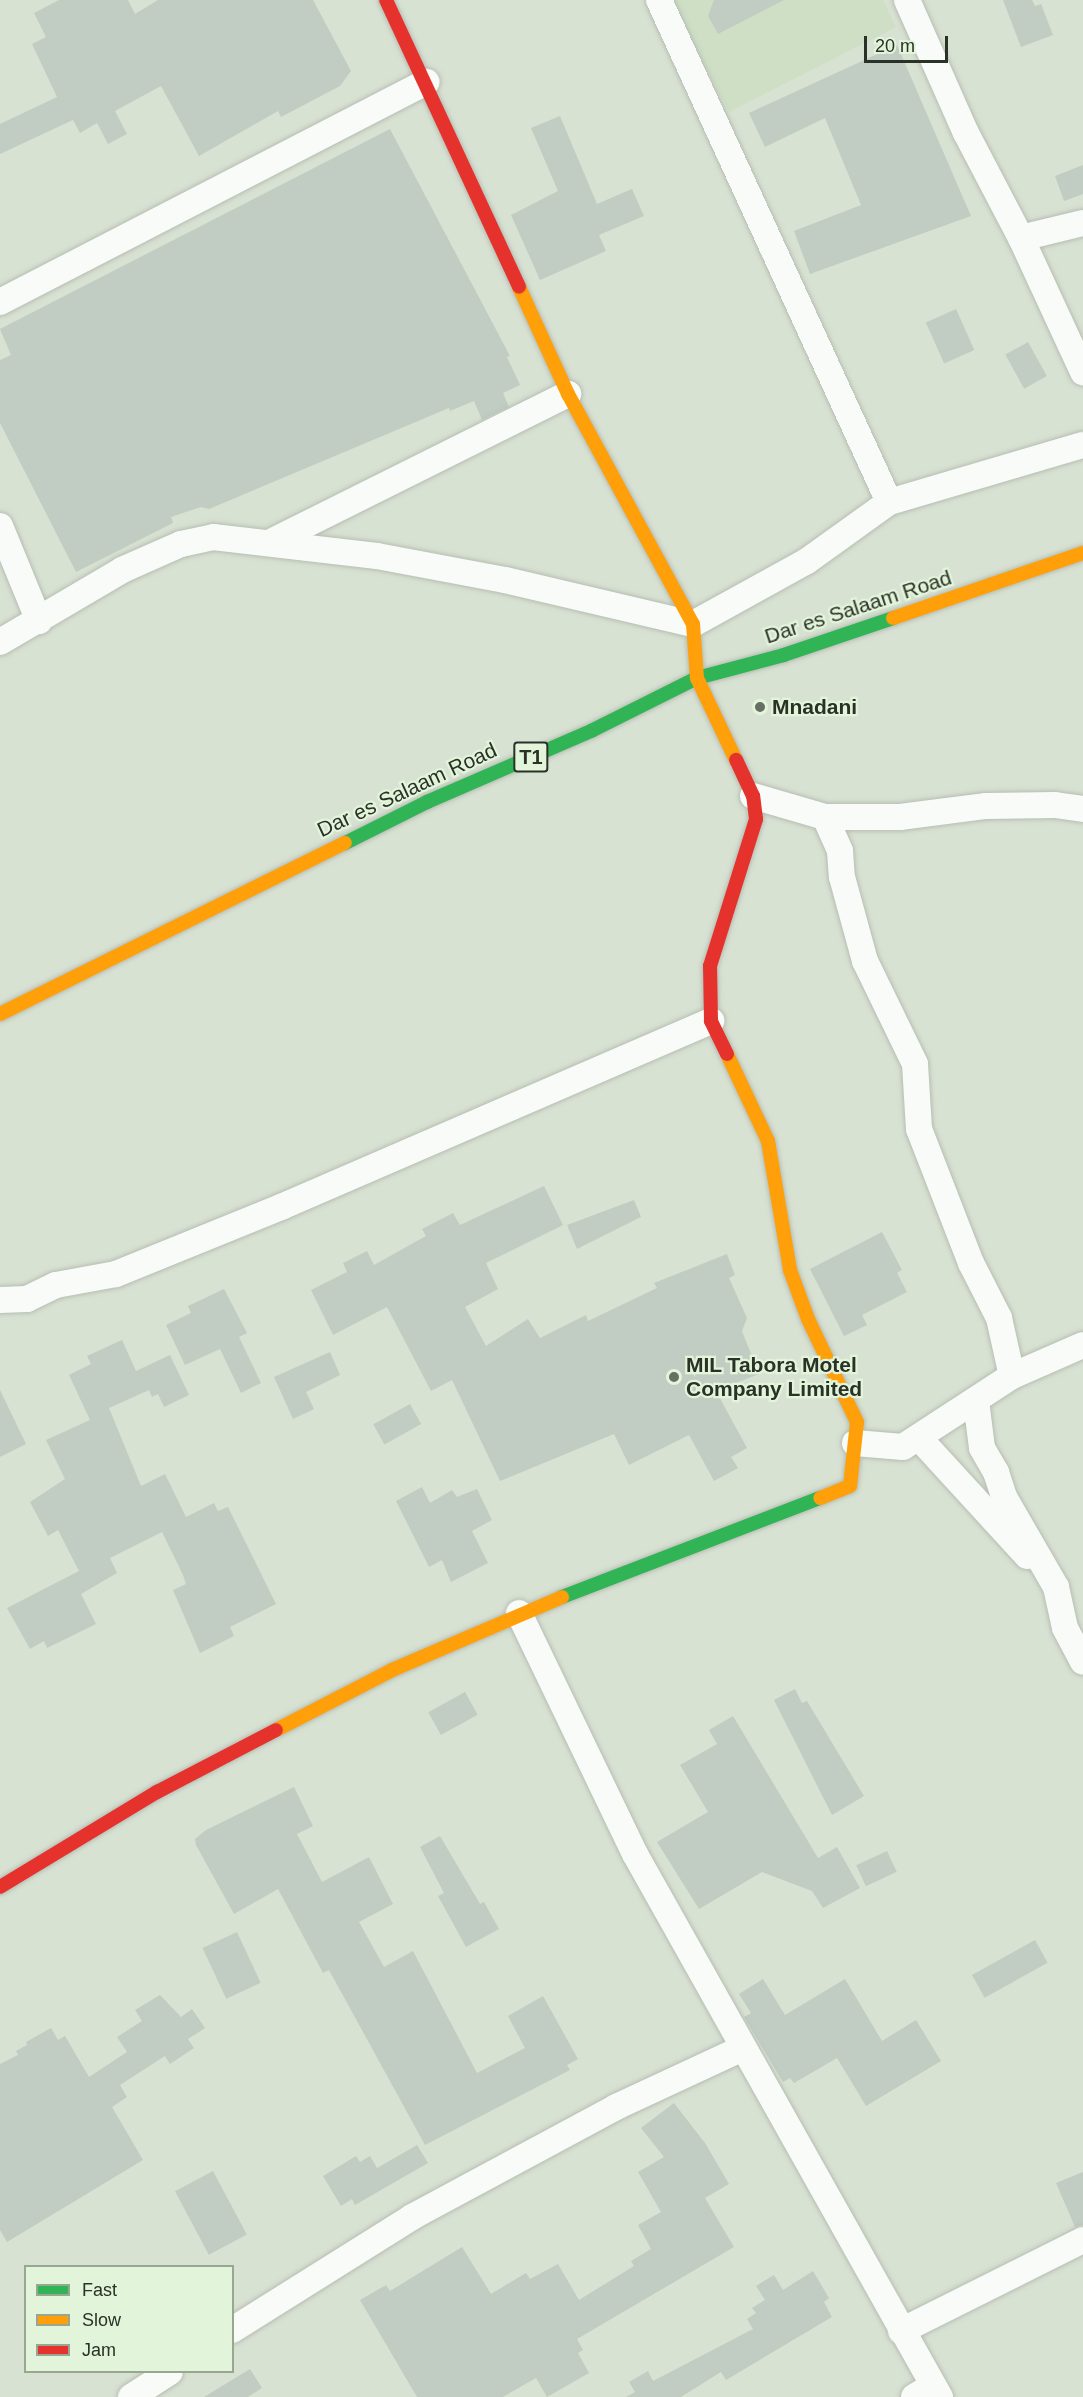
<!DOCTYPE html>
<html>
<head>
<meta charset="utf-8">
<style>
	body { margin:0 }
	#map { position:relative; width:1083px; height:2397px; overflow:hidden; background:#d8e2d3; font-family:Arial,sans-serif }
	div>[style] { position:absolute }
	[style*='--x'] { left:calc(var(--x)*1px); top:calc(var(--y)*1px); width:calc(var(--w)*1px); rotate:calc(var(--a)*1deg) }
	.built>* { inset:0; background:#cedfc6 }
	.building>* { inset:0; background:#c1ccc2; transform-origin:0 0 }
	.roads { filter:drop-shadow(0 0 2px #b6beb2) drop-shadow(0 0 2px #b6beb2) }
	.street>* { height:26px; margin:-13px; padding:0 13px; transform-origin:13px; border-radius:13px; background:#f9fbf8 }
	.fast>* { height:14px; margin:-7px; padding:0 7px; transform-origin:7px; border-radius:7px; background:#30b455 }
	.slow>* { height:14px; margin:-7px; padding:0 7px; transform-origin:7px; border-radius:7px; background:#ff9f0a }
	.jam>* { height:14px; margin:-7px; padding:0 7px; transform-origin:7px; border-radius:7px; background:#e5322d }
	.dots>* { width:16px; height:16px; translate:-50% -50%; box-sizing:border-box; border:3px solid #e2f5da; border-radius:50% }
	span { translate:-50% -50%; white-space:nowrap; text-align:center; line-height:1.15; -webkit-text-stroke:4.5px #e2f5da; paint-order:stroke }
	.shield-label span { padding:2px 4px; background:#e2f5da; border:2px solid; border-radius:4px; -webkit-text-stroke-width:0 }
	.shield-label { font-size:20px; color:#2a3127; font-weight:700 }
	.street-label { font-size:21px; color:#2a3127 }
	.poi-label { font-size:21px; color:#2a3127; font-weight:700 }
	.left { translate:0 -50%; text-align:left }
	.legend { position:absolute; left:24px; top:2265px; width:210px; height:108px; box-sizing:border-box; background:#e2f5da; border:2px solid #98a792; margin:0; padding:8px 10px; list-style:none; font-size:18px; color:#2a3127 }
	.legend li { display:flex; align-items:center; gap:12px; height:30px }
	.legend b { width:30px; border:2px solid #98a792 }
	.scale { position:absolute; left:864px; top:36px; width:84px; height:27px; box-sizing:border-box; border:3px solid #2a3127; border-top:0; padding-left:8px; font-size:18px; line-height:21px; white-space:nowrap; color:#2a3127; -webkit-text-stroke:4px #e2f5da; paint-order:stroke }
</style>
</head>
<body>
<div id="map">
	<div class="built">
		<i style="clip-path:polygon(671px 0,883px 0,896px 27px,729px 112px)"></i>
	</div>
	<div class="building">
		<i style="clip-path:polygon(59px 0,128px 0,135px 14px,158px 0,313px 0,351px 71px,340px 86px,281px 117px,278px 111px,199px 156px,161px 86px,115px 111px,127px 134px,108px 144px,97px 123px,80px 133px,73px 120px,0 154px,0 124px,57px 97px,32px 44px,46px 37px,34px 13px)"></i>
		<i style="clip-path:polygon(714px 0,784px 0,718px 34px,708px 16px)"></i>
		<i style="clip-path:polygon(1003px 0,1032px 0,1035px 6px,1041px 4px,1053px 35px,1021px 47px)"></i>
		<i style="clip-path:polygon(897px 45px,971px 216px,810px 274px,794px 231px,861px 205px,825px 118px,765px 147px,749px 113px)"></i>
		<i style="clip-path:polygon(560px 116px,597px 204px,632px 189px,644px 216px,599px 235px,606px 251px,540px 280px,511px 215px,558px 191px,531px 128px)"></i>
		<i style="clip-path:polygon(390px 129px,510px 356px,507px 357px,520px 385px,503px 393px,509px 407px,482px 420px,474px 401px,450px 411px,449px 408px,209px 509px,201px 507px,171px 517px,173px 523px,76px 572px,0 423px,0 360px,11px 355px,0 329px)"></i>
		<i style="clip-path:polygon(1083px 165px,1083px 194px,1064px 201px,1055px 176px)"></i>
		<i style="left:956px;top:309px;width:45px;height:33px;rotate:66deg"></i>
		<i style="left:1028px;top:342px;width:39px;height:26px;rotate:61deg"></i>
		<i style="clip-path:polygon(544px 1186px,563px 1225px,486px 1263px,498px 1289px,465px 1307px,486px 1346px,528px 1319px,540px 1338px,586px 1315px,588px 1321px,657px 1288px,654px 1283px,727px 1254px,735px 1275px,729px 1278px,747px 1318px,742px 1331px,759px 1374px,716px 1391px,747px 1448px,731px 1457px,738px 1468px,714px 1481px,689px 1435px,629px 1465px,614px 1434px,500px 1481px,452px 1380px,431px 1391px,387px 1307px,333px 1335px,311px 1290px,347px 1272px,343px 1263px,367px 1251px,374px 1265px,426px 1236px,422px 1229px,453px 1213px,460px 1225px)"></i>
		<i style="clip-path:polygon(634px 1200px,641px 1217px,577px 1249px,567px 1225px)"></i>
		<i style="clip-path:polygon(882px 1232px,902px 1270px,897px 1273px,907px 1292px,862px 1315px,867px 1325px,844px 1336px,810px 1269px)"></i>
		<i style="clip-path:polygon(224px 1289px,247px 1333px,239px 1337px,261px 1383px,241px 1393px,220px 1349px,185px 1365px,166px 1325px,191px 1313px,188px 1306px)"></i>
		<i style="clip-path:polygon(122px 1340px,136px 1371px,170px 1355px,189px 1395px,164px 1407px,158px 1394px,152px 1397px,149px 1390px,109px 1408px,141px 1486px,165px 1474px,186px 1517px,214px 1503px,218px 1511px,228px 1507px,276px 1604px,230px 1627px,234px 1636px,200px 1653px,173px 1590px,186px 1584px,183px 1575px,162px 1532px,110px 1558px,117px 1573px,81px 1594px,96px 1624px,47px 1648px,44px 1641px,30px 1649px,7px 1608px,79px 1571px,58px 1530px,48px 1536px,30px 1502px,65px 1479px,46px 1440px,90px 1420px,69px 1375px,91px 1364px,87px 1356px)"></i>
		<i style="clip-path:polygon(330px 1352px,340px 1375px,306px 1392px,314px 1409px,293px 1419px,274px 1377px)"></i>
		<i style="clip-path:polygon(0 1390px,26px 1444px,0 1457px)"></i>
		<i style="left:410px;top:1404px;width:23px;height:42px;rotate:61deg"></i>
		<i style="clip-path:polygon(422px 1487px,430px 1503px,452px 1490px,457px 1497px,477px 1489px,492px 1520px,472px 1531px,488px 1563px,451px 1582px,442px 1560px,429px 1567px,396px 1501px)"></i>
		<i style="clip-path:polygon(795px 1689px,802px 1703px,807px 1701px,864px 1796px,832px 1815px,774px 1700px)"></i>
		<i style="left:465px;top:1692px;width:26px;height:42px;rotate:61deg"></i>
		<i style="clip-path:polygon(733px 1716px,818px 1858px,837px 1847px,860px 1888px,823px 1908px,812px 1891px,762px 1872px,699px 1909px,657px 1842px,708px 1812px,680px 1765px,717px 1744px,709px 1730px)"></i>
		<i style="clip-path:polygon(294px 1787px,313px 1826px,297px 1834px,322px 1882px,369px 1857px,393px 1904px,359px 1922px,384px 1967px,413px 1951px,477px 2073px,525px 2048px,508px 2016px,543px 1996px,578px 2059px,567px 2065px,570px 2070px,425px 2145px,329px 1970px,323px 1973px,278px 1889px,234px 1914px,196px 1845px,195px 1839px,206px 1830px)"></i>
		<i style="clip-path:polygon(440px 1836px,480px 1904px,484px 1902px,499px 1929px,466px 1947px,438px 1896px,444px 1893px,420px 1847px)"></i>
		<i style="left:887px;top:1851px;width:23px;height:34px;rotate:65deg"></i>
		<i style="left:237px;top:1932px;width:56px;height:38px;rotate:65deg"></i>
		<i style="left:1035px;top:1940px;width:26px;height:72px;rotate:61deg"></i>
		<i style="clip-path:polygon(763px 1979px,785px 2015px,845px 1979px,882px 2041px,916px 2020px,941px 2061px,866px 2106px,837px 2058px,794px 2083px,790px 2078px,783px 2082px,744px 2017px,751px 2013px,739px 1994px)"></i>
		<i style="clip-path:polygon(160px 1995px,181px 2017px,192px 2009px,205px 2028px,188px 2039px,194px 2048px,170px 2064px,165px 2056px,120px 2085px,127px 2097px,112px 2107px,143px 2160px,7px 2242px,0 2230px,0 2064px,18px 2055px,16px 2051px,27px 2045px,26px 2042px,51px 2028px,58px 2040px,65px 2036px,89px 2077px,127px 2052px,117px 2037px,142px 2021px,135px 2010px)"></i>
		<i style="clip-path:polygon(674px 2103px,705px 2143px,729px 2184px,705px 2198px,734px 2247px,577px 2339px,583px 2350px,578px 2353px,589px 2373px,547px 2397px,536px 2378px,503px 2397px,417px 2397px,360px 2300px,386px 2285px,390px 2291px,462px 2247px,491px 2294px,526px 2273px,530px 2279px,558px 2264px,579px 2300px,634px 2266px,631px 2261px,651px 2249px,638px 2225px,661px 2212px,638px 2172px,664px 2157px,641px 2128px)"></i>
		<i style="clip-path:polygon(417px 2145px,428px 2163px,355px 2205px,352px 2199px,341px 2206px,323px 2176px,356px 2156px,360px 2162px,370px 2156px,377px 2168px)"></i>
		<i style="left:213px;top:2171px;width:72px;height:43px;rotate:62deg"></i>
		<i style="clip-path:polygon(1083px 2172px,1083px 2225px,1075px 2227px,1056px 2183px)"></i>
		<i style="clip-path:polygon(813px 2271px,829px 2298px,824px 2302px,832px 2317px,726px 2380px,721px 2372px,681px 2397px,626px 2397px,635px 2392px,629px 2382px,648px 2371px,653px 2381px,753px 2329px,747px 2319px,756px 2313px,752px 2308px,765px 2300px,756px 2286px,774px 2275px,783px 2290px)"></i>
		<i style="clip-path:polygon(250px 2369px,262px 2388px,248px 2397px,204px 2397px)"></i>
	</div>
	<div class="roads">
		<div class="street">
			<i style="--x:659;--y:0;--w:552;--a:65.38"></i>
			<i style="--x:907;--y:0;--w:145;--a:66.1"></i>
			<i style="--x:966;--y:133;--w:119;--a:62.4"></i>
			<i style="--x:1021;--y:238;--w:148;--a:65.2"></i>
			<i style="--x:1021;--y:238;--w:64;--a:-13.6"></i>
			<i style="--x:0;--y:302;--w:480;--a:-27.3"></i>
			<i style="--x:0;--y:526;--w:103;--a:67.7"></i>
			<i style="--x:273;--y:541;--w:330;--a:-26.5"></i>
			<i style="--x:0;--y:642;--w:142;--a:-30.5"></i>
			<i style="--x:122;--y:570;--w:64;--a:-23.8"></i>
			<i style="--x:181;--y:544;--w:33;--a:-12"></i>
			<i style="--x:213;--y:537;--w:165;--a:6.6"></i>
			<i style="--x:377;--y:556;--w:130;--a:10.6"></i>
			<i style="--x:505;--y:580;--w:193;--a:13.2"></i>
			<i style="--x:693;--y:624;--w:130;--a:-28.9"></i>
			<i style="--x:807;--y:561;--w:101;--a:-35.7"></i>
			<i style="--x:889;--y:502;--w:202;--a:-16.4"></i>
			<i style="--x:753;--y:796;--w:75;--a:16.3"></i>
			<i style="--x:825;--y:817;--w:75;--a:0"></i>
			<i style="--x:900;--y:817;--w:87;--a:-7.3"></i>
			<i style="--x:986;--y:806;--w:69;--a:-0.8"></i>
			<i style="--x:1055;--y:805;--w:28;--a:8"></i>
			<i style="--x:825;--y:817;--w:37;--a:66"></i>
			<i style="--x:840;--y:851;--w:26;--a:86"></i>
			<i style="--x:842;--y:877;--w:87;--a:74.7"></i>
			<i style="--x:865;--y:961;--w:114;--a:64.1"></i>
			<i style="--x:915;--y:1064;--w:65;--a:86.5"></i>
			<i style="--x:919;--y:1129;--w:144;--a:68.8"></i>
			<i style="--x:971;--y:1263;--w:62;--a:63"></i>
			<i style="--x:999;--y:1318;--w:59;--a:77.4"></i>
			<i style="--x:0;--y:1300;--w:27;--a:-2"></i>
			<i style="--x:27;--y:1299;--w:32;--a:-26"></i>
			<i style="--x:56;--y:1285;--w:61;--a:-10.4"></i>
			<i style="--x:116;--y:1274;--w:178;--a:-22.1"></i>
			<i style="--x:281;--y:1207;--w:469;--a:-23.4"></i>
			<i style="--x:976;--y:1401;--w:47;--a:82.7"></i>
			<i style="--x:982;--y:1448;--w:28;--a:60"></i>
			<i style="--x:996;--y:1472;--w:26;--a:72"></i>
			<i style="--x:1004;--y:1497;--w:104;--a:60"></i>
			<i style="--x:1056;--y:1587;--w:42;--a:77.6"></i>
			<i style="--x:1065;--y:1628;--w:38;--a:62"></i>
			<i style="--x:919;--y:1438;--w:160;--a:47.5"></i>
			<i style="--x:855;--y:1443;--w:48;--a:4.8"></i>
			<i style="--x:903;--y:1447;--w:130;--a:-33.1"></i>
			<i style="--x:1012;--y:1376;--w:77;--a:-23.6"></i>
			<i style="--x:519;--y:1613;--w:267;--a:64.3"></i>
			<i style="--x:635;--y:1854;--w:623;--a:60.68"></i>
			<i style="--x:232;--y:2330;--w:213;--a:-32.1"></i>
			<i style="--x:412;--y:2217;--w:232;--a:-28.3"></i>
			<i style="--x:616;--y:2107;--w:140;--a:-24.9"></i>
			<i style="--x:901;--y:2331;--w:203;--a:-26.6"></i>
			<i style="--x:131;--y:2397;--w:46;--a:-32.7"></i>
			<i style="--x:914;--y:2397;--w:21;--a:-31"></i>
		</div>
		<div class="fast">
			<i style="--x:345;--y:843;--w:92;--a:-26.6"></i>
			<i style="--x:427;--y:802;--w:179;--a:-23.4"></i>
			<i style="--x:591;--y:731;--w:119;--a:-26.6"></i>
			<i style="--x:697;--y:678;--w:90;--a:-14.8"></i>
			<i style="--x:784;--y:655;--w:115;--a:-18.7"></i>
			<i style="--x:562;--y:1597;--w:276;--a:-21"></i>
		</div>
		<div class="slow">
			<i style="--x:519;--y:287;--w:118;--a:65.4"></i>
			<i style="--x:568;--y:394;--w:262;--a:61.5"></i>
			<i style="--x:693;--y:624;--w:54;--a:85.8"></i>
			<i style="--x:697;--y:678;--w:91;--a:64.6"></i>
			<i style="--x:893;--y:618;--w:201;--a:-18.9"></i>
			<i style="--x:0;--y:1014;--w:385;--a:-26.4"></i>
			<i style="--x:727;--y:1054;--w:96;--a:64.8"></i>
			<i style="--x:768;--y:1141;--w:131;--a:80.3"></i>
			<i style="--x:790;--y:1270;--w:52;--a:69.8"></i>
			<i style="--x:808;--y:1319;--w:114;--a:64.6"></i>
			<i style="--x:857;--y:1422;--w:64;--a:96.2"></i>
			<i style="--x:850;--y:1486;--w:32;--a:158"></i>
			<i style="--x:276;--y:1730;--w:131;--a:-27.3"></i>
			<i style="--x:392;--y:1670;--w:185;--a:-23.2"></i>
		</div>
		<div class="jam">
			<i style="--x:386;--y:0;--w:316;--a:65.1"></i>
			<i style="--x:727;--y:1054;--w:37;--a:-116"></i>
			<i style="--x:711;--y:1021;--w:55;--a:-91"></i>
			<i style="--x:710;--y:966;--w:154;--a:-72.6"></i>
			<i style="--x:756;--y:819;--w:23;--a:-97"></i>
			<i style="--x:753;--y:796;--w:40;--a:-115"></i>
			<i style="--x:0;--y:1887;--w:184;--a:-31.2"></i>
			<i style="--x:157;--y:1792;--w:134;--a:-27.5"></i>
		</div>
	</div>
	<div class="dots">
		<i style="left:760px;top:707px;background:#676f63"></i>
		<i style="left:674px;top:1377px;background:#676f63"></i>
	</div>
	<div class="shield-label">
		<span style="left:531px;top:757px">T1</span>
	</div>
	<div class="street-label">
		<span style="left:858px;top:607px;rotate:-18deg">Dar es Salaam Road</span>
		<span style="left:407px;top:790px;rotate:-25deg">Dar es Salaam Road</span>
	</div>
	<div class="poi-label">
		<span class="left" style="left:772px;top:707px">Mnadani</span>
		<span class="left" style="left:686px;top:1377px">MIL Tabora Motel<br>Company Limited</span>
	</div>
	<ul class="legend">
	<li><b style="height:8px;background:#30b455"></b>Fast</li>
	<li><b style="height:8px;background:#ff9f0a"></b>Slow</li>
	<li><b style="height:8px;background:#e5322d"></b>Jam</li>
	</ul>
	<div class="scale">20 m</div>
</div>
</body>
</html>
